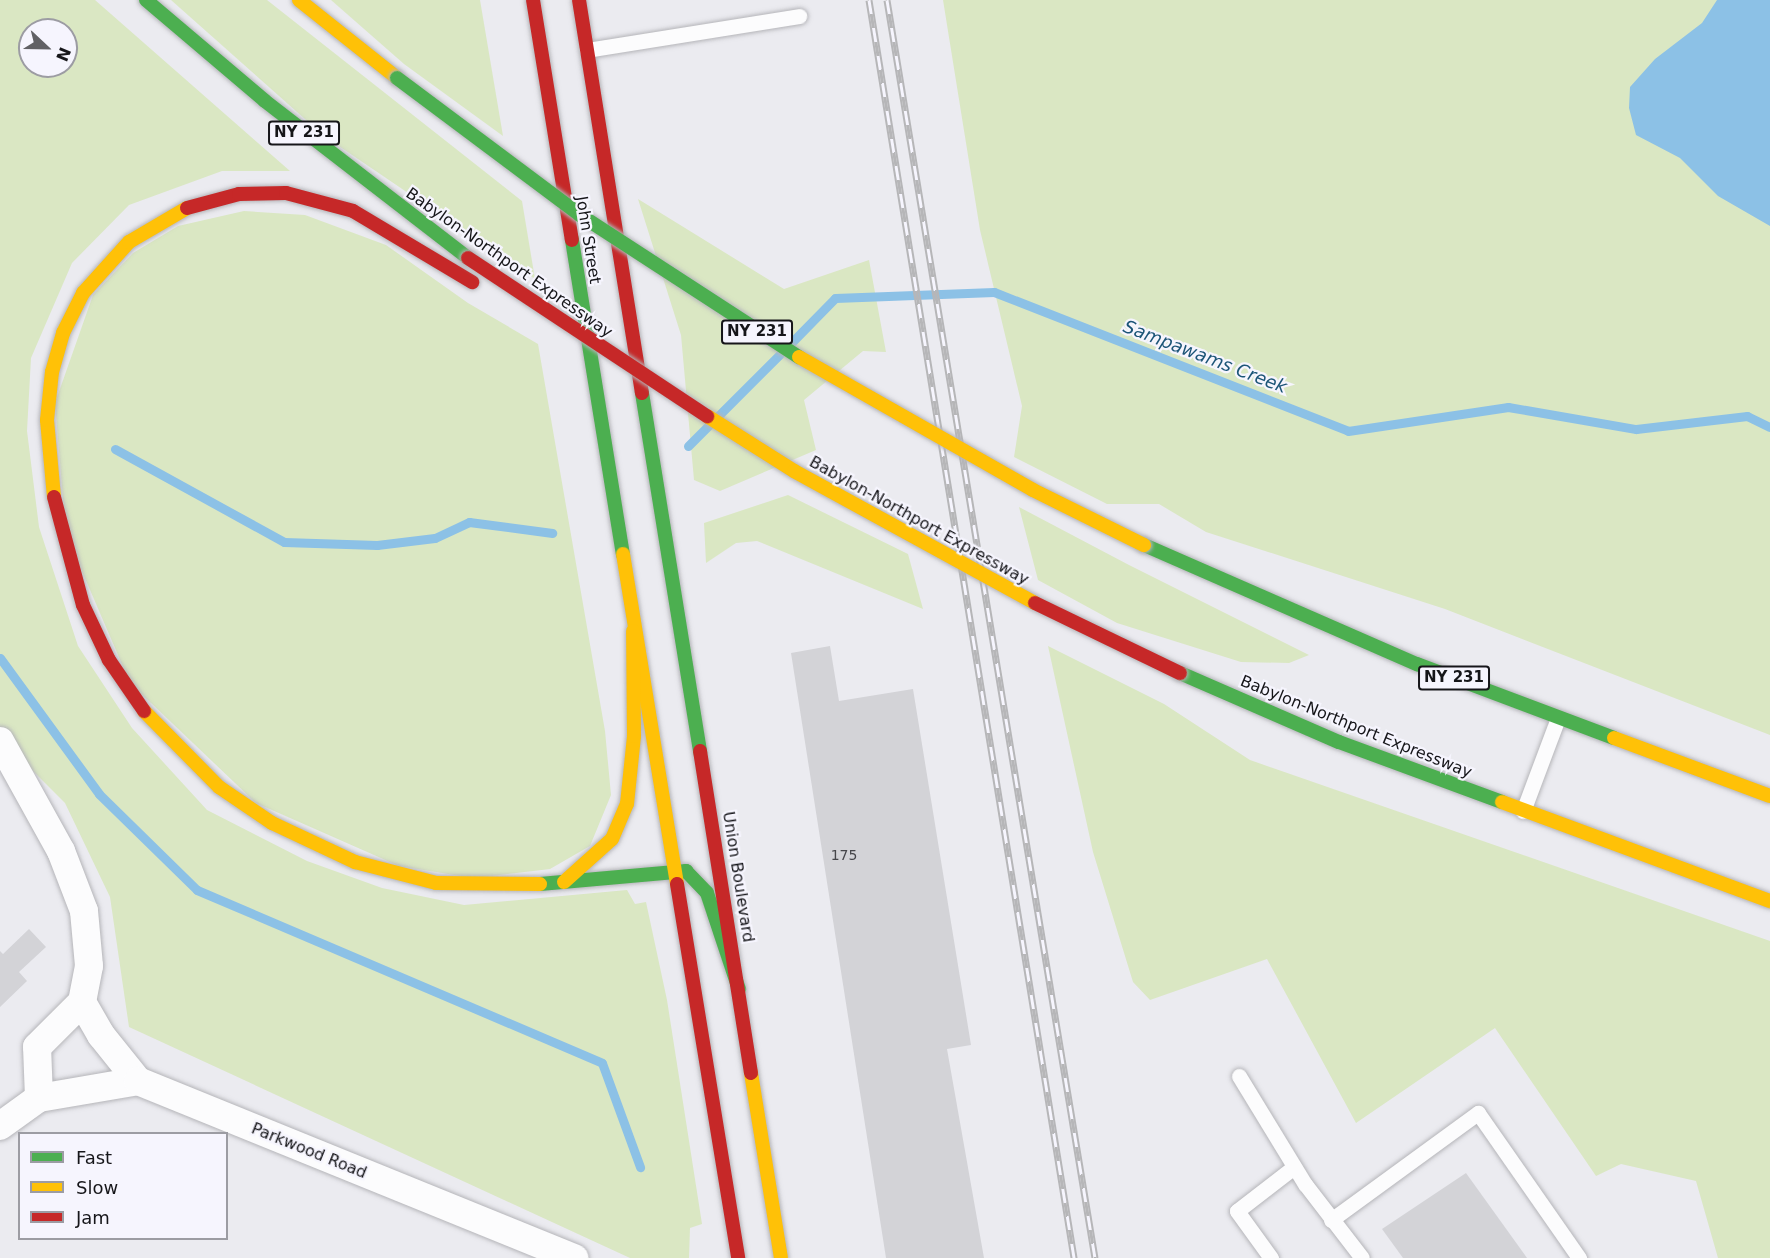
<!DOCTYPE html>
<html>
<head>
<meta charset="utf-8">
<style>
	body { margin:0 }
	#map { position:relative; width:1770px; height:1258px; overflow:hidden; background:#ebebf0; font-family:"DejaVu Sans",sans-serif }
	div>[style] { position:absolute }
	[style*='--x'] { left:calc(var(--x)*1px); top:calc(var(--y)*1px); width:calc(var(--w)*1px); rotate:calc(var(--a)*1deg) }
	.green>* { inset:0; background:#dae7c3 }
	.water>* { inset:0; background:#8cc1e6 }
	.stream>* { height:9px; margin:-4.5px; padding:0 4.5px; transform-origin:4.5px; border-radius:4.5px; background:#8cc1e6 }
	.building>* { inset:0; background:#d3d3d7 }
	.roads { filter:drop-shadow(0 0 2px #b5b5b9) drop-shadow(0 0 2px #b5b5b9) }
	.lane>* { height:15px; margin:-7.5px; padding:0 7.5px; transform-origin:7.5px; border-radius:7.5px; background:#fcfcfd }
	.street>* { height:28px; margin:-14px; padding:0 14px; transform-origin:14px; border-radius:14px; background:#fcfcfd }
	.fast>* { height:14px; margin:-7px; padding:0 7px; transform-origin:7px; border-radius:7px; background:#4caf50 }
	.slow>* { height:14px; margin:-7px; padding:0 7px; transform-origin:7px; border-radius:7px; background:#ffc107 }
	.jam>* { height:14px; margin:-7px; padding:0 7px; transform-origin:7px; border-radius:7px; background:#c62828 }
	.rail>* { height:7px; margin-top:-3.5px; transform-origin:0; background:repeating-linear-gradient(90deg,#f6f5fe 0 14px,#b6b6b8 0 28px); box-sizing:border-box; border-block:2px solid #b6b6b8 }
	.bridges { filter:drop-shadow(0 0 2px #b5b5b9) drop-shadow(0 0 2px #b5b5b9) }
	.fast-bridge>* { height:14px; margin:-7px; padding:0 7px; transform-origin:7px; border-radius:7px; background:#4caf50 }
	.slow-bridge>* { height:14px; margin:-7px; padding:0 7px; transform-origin:7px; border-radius:7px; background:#ffc107 }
	.jam-bridge>* { height:14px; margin:-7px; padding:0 7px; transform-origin:7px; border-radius:7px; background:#c62828 }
	span { translate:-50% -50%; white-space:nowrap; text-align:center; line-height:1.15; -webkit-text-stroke:4.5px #f6f5fe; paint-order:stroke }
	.number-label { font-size:14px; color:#46464a }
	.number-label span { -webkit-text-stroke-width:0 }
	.shield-label span { padding:2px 4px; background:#f6f5fe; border:2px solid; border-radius:4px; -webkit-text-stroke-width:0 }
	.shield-label { font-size:15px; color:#16161a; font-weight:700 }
	.street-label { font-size:16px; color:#16161a }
	.water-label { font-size:18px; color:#1c5577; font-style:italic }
	.legend { position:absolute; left:18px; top:1132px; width:210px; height:108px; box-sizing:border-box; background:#f6f5fe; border:2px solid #9c9ca3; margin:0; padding:8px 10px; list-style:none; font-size:18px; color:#16161a }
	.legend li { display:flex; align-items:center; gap:12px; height:30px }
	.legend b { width:30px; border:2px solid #9c9ca3 }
	.north { position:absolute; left:18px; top:18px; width:60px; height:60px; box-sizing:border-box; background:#f6f5fe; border:2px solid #9c9ca3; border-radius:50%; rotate:112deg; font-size:16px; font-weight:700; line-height:24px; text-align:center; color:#16161a }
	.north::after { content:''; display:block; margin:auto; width:21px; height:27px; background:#616165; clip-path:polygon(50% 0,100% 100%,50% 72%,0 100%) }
</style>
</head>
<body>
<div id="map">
	<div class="green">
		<i style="clip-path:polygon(evenodd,0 0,95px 0,290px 171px,222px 171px,129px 205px,72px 263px,31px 358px,27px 431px,39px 527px,78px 646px,132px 728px,207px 810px,307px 861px,382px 888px,464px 905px,627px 890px,635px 904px,646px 902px,667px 1000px,702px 1224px,690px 1228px,689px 1258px,630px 1258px,129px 1027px,110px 897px,65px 803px,0 738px,0 0,30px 30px,66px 30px,66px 66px,30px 66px,30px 30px)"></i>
		<i style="clip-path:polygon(171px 0,267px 0,522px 201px,535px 279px,324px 136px)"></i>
		<i style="clip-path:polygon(331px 0,480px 0,503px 136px,404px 64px)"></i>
		<i style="clip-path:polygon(943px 0,1770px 0,1770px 735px,1445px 609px,1206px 532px,1159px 504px,1107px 504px,1014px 457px,1022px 406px,980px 230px)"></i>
		<i style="clip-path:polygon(638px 199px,784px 289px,869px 260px,886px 352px,863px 351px,804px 400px,816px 450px,720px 491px,694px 480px,681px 335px)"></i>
		<i style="clip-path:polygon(244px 211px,305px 215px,386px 245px,468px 303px,538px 344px,605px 731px,611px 795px,590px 846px,550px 869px,473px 878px,399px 866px,256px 803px,130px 683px,66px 534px,55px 403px,93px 295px,133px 253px,178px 226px)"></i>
		<i style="clip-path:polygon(788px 495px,908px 554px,923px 609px,757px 541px,736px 543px,706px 563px,704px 523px)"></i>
		<i style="clip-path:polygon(1019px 507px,1129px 565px,1309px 655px,1289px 663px,1241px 662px,1117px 623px,1038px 580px)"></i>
		<i style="clip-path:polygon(1048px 646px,1164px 704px,1250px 760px,1770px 941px,1770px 1258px,1718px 1258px,1696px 1181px,1621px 1164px,1596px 1176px,1495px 1028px,1356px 1123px,1267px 959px,1150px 1000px,1133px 982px,1093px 852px)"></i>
	</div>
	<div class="water">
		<i style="clip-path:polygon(1717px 0,1770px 0,1770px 226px,1718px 196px,1680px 158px,1636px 135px,1629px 108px,1630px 87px,1655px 59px,1702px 23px)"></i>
	</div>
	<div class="stream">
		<i style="--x:790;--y:344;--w:64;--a:-45.6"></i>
		<i style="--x:835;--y:298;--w:159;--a:-2.2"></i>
		<i style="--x:994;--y:292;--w:380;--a:21.4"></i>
		<i style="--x:1348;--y:431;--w:162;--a:-8.5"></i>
		<i style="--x:1508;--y:407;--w:130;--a:9.8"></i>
		<i style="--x:1636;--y:429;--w:112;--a:-6.7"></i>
		<i style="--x:1747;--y:416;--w:25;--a:26"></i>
		<i style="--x:688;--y:446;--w:130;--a:-45"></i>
		<i style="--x:115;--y:449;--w:193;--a:28.8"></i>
		<i style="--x:284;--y:542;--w:93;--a:1.8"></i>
		<i style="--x:377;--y:545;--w:58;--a:-6.9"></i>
		<i style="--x:435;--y:538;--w:38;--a:-25"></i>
		<i style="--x:469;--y:522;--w:84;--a:7.5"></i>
		<i style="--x:0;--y:658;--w:168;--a:53.9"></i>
		<i style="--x:99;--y:794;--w:137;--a:44.4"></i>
		<i style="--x:197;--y:890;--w:440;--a:23.1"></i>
		<i style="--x:602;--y:1063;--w:111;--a:69.9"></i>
	</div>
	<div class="building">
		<i style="clip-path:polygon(830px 646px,839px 701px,913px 689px,971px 1045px,947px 1049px,984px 1258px,886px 1258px,791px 653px)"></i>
		<i style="clip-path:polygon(29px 929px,46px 947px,19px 972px,27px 981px,0 1007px,0 951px,3px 954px)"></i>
		<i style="clip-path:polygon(1466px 1173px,1527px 1258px,1403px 1258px,1382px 1229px)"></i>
	</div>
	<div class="roads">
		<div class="lane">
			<i style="--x:587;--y:50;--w:215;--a:-9.1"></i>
			<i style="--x:1523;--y:811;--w:99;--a:-69.4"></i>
			<i style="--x:1239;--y:1076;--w:127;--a:58.6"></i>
			<i style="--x:1305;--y:1184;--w:93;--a:52.4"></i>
			<i style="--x:1331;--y:1220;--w:182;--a:-36.1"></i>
			<i style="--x:1478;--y:1113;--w:177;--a:55.1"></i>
			<i style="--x:1271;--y:1258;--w:58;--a:-125.9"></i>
			<i style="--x:1237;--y:1211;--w:72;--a:-37.7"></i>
		</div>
		<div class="street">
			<i style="--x:0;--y:741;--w:126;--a:61"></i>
			<i style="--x:61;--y:851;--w:64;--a:69"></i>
			<i style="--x:84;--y:911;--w:55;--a:84.8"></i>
			<i style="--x:89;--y:966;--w:37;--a:101"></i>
			<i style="--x:82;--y:1002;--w:38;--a:60"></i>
			<i style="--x:101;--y:1035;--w:59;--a:51.2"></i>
			<i style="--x:39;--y:1098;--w:51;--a:-92.2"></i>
			<i style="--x:37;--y:1047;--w:64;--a:-45"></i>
			<i style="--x:0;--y:1126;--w:48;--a:-35.7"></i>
			<i style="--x:39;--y:1098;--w:100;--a:-9.7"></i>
			<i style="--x:138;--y:1081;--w:471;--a:22.1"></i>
		</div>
		<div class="fast">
			<i style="--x:146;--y:0;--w:156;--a:40.3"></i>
			<i style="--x:265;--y:101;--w:257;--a:37.7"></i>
			<i style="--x:572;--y:240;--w:318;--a:80.8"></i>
			<i style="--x:642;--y:393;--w:363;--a:80.8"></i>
			<i style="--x:1144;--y:545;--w:298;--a:23.6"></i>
			<i style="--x:1417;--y:664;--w:210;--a:20.6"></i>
			<i style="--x:1180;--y:673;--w:173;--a:23.5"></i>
			<i style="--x:1339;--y:742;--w:174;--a:20.2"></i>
			<i style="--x:540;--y:884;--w:147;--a:-5.1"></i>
			<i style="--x:686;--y:871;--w:30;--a:46"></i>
			<i style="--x:707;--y:893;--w:101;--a:71.6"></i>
		</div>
		<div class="slow">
			<i style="--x:299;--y:0;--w:125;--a:38.5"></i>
			<i style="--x:54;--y:497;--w:77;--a:-95.2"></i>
			<i style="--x:47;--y:420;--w:48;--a:-84.1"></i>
			<i style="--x:52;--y:372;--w:41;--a:-74.2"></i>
			<i style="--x:63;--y:333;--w:45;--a:-63.4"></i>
			<i style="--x:83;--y:293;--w:69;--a:-48"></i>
			<i style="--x:129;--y:242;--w:67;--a:-30.4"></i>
			<i style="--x:623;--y:554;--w:334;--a:80.7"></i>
			<i style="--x:144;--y:711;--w:107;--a:45.4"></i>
			<i style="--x:219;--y:787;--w:64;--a:34.2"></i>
			<i style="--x:272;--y:823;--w:92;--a:25.2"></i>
			<i style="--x:355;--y:862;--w:84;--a:14.5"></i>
			<i style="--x:436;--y:883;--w:104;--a:0.6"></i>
			<i style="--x:1614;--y:738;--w:166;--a:20.4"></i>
			<i style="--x:1502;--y:802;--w:286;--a:20.3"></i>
			<i style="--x:564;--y:882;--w:64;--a:-41.9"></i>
			<i style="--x:612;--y:839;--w:38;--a:-67"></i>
			<i style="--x:627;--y:804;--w:68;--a:-84.1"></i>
			<i style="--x:634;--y:736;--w:105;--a:-90.5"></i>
			<i style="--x:751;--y:1073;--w:187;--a:80.8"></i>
		</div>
		<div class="jam">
			<i style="--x:533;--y:0;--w:243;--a:80.8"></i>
			<i style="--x:579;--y:0;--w:398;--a:80.9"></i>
			<i style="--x:187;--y:208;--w:54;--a:-15.1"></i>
			<i style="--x:239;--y:194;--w:47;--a:-1.2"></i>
			<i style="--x:286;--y:193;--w:69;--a:15"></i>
			<i style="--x:353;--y:211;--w:139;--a:30.8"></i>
			<i style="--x:54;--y:497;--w:112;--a:75"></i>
			<i style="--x:83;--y:605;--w:61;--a:64.7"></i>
			<i style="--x:109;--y:660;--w:62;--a:55.5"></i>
			<i style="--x:700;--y:751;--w:326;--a:81"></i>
			<i style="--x:677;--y:884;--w:379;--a:80.7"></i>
		</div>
	</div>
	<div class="rail">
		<i style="--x:869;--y:0;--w:1275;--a:80.74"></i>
		<i style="--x:887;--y:0;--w:1275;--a:80.61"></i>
	</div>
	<div class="bridges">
		<div class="fast-bridge">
			<i style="--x:397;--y:78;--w:229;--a:36.8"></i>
			<i style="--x:580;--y:215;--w:261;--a:33"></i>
		</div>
		<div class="slow-bridge">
			<i style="--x:799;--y:357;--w:269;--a:29.6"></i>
			<i style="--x:1033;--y:490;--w:124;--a:26.4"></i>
			<i style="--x:707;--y:416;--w:103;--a:32.3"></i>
			<i style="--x:794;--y:471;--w:275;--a:28.7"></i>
		</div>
		<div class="jam-bridge">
			<i style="--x:468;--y:258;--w:287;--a:33.5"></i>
			<i style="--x:1035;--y:603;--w:161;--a:25.8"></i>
		</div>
	</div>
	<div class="number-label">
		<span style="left:844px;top:855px">175</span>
	</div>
	<div class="shield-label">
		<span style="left:304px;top:133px">NY 231</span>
		<span style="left:757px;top:332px">NY 231</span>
		<span style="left:1454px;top:678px">NY 231</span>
	</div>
	<div class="street-label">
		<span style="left:588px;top:240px;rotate:81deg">John Street</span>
		<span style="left:509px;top:263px;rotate:35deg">Babylon-Northport Expressway</span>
		<span style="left:919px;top:521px;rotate:29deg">Babylon-Northport Expressway</span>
		<span style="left:1356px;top:727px;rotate:22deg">Babylon-Northport Expressway</span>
		<span style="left:738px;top:877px;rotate:81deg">Union Boulevard</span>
		<span style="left:309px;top:1151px;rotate:22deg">Parkwood Road</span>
	</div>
	<div class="water-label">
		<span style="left:1205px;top:357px;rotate:21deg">Sampawams Creek</span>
	</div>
	<ul class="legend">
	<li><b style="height:8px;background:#4caf50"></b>Fast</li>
	<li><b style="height:8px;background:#ffc107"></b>Slow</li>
	<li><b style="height:8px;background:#c62828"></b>Jam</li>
	</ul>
	<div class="north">N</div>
</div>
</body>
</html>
